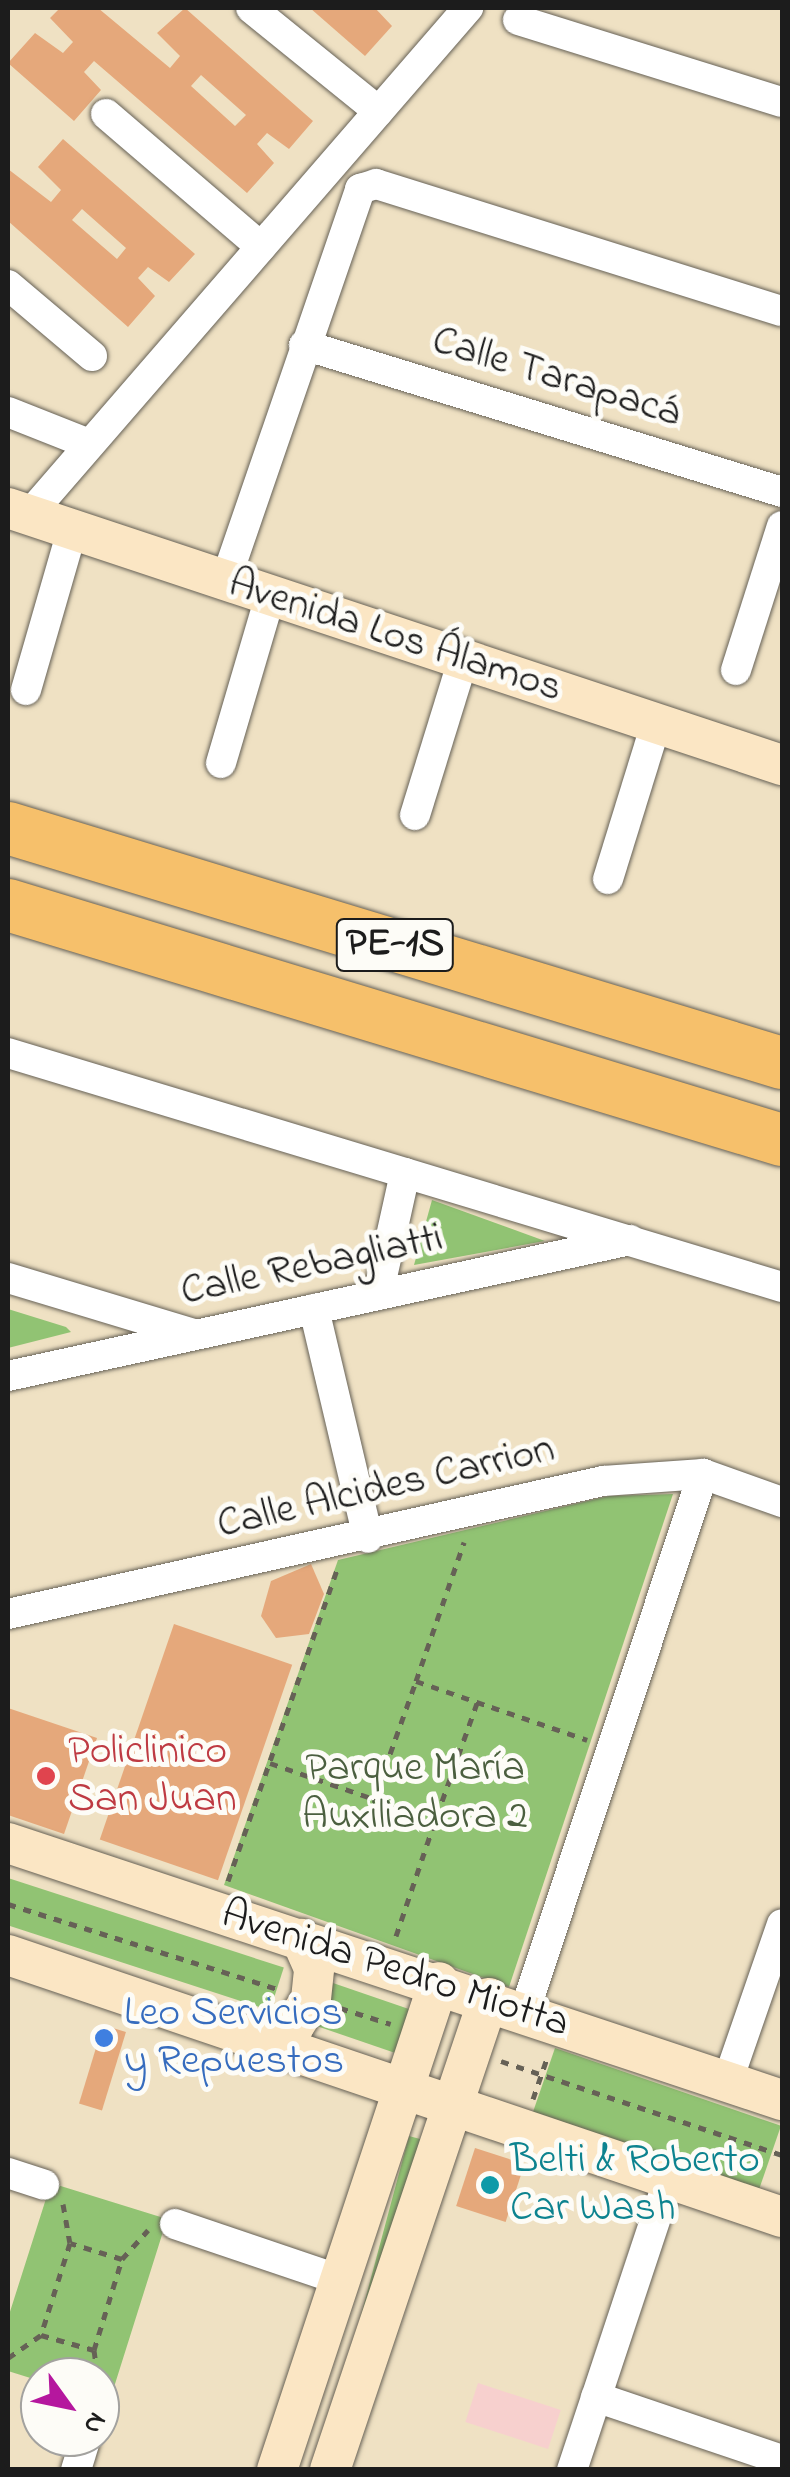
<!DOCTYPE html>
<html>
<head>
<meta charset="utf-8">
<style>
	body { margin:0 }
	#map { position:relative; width:790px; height:2477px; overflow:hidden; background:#efe1c3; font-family:"Indie Flower",sans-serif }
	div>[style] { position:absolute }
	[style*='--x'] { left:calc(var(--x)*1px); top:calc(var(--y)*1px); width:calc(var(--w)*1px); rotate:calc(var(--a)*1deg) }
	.built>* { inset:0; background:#f7d0ce; transform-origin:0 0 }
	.green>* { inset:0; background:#91c373; transform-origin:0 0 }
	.building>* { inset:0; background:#e5a87b; transform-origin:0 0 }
	.path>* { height:5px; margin-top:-2.5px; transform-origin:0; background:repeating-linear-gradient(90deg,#666156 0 8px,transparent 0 16px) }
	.roads { filter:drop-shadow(0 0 2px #666156) drop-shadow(0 0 2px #666156) }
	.street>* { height:30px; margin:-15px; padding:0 15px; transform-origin:15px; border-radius:15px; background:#fff }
	.secondary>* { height:40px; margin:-20px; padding:0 20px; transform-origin:20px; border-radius:20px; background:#fbe6c4 }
	.highway>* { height:52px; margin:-26px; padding:0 26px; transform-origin:26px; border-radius:26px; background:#f6c06b }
	.dots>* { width:28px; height:28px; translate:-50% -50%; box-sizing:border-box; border:5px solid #fdfcf7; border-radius:50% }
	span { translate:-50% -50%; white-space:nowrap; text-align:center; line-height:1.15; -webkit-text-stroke:10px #fdfcf7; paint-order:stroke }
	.shield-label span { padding:2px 8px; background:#fdfcf7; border:2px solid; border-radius:8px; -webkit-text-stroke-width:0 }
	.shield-label { font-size:40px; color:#1c1c1c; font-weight:700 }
	.street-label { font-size:42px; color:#1c1c1c }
	.health-label { font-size:42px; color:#be3a42 }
	.left { translate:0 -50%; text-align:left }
	.park-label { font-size:42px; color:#4b5f3f }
	.shop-label { font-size:42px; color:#366cbe }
	.culture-label { font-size:42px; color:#0d838f }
	.frame { position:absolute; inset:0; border:10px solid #1c1c1c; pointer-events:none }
	.north { position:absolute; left:20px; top:2357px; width:100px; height:100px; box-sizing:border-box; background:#fdfcf7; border:2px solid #a3a29f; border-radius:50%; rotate:123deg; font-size:28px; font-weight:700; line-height:40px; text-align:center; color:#1c1c1c }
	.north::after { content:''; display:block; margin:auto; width:35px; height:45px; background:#b5179e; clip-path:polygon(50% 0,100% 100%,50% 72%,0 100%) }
</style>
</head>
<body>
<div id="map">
	<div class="built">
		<i style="left:478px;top:2383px;width:87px;height:41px;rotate:18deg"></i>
	</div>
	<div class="green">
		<i style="clip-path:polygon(432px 1200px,545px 1241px,414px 1265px)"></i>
		<i style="clip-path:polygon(8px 1309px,66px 1327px,71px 1332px,8px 1348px)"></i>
		<i style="clip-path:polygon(673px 1494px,509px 1987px,224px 1885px,338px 1560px,609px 1496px)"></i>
		<i style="left:8px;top:1878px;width:290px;height:45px;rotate:18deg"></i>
		<i style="left:333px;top:1983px;width:84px;height:46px;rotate:19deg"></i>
		<i style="left:555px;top:2048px;width:239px;height:71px;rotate:19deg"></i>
		<i style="left:409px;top:2136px;width:20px;height:351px;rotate:15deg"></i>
		<i style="clip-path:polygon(51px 2183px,167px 2219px,109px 2403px,100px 2400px,100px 2377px,40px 2381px,8px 2371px,8px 2318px)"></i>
	</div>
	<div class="building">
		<i style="clip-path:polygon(evenodd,60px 8px,98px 8px,170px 68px,180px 56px,157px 33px,185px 8px,313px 121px,289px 149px,267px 133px,257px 144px,274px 163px,247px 193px,94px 61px,84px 72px,101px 90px,74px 121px,8px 63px,35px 33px,63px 53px,73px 42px,50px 18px,60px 8px,201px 75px,246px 115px,235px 126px,191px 86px,201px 75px)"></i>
		<i style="clip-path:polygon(310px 8px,375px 8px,392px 26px,365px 56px)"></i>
		<i style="clip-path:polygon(evenodd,63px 139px,195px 254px,169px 282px,148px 267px,138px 278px,155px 296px,128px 327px,8px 221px,8px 169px,51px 202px,61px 190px,38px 167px,63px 139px,82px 209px,126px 248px,117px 259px,72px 220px,82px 209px)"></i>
		<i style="clip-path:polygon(311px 1564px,324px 1594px,309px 1634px,276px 1638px,261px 1616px,271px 1581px)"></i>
		<i style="left:174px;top:1624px;width:125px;height:228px;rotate:19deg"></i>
		<i style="clip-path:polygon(8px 1708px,97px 1738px,64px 1834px,8px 1815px)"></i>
		<i style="left:103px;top:2025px;width:24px;height:82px;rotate:17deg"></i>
		<i style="left:475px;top:2148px;width:52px;height:61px;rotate:18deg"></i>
	</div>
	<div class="path">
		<i style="--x:416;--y:1681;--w:147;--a:-70.9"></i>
		<i style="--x:477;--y:1703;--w:125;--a:109.6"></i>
		<i style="--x:435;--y:1821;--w:65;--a:-160.2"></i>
		<i style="--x:374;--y:1799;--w:125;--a:-70.4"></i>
		<i style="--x:416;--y:1681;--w:181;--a:19"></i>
		<i style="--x:270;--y:1763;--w:110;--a:19.1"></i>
		<i style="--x:228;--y:1881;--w:330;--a:-70.7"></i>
		<i style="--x:8;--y:1904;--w:282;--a:17.5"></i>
		<i style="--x:396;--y:1936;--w:121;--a:-71.3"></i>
		<i style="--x:340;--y:2008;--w:53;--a:17.4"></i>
		<i style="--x:501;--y:2061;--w:296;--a:18.5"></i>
		<i style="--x:533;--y:2099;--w:43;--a:-71.1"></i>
		<i style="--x:63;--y:2204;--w:39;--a:80"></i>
		<i style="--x:122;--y:2259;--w:54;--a:-162.9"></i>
		<i style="--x:70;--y:2243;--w:96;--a:107.5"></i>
		<i style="--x:41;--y:2335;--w:55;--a:15.8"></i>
		<i style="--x:94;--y:2350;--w:95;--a:-72.9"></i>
		<i style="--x:122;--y:2259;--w:39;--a:-48"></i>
		<i style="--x:94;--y:2350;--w:44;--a:82.2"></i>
		<i style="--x:8;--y:2358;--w:40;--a:-34.9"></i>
	</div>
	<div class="roads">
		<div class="street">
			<i style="--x:251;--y:8;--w:164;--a:39"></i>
			<i style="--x:518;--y:20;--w:276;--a:17.3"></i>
			<i style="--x:106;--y:114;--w:204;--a:40.6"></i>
			<i style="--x:8;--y:285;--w:110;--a:40.2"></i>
			<i style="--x:304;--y:345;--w:500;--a:17.09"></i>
			<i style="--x:8;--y:412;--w:87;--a:21.6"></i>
			<i style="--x:29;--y:515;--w:671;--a:-49.11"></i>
			<i style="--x:225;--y:582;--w:416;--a:-71"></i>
			<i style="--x:360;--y:189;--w:17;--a:-17"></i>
			<i style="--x:376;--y:184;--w:425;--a:17.4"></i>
			<i style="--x:736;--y:670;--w:151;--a:-72.3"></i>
			<i style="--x:26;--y:690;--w:166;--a:-73.9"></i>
			<i style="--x:221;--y:763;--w:174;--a:-73.6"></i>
			<i style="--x:415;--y:815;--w:162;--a:-72.8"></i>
			<i style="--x:608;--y:879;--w:162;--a:-72.8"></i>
			<i style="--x:8;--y:1053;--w:809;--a:16.82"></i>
			<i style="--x:8;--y:1278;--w:194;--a:16.8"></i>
			<i style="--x:378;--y:1295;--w:125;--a:-77.5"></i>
			<i style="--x:314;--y:1309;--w:235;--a:76.7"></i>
			<i style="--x:8;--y:1376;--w:637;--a:-12.33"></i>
			<i style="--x:8;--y:1614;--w:610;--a:-12.6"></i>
			<i style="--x:603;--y:1481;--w:100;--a:-4"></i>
			<i style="--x:703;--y:1474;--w:84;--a:19.5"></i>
			<i style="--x:525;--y:2010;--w:565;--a:-71.63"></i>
			<i style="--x:727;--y:2083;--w:168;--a:-70.9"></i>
			<i style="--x:8;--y:2173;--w:38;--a:18"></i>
			<i style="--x:175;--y:2224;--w:174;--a:18.7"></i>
			<i style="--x:596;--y:2397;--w:196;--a:18.7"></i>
			<i style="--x:76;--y:2470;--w:34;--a:-73"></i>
			<i style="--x:572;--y:2470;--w:308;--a:-71.6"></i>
		</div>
		<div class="secondary">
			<i style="--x:8;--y:508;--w:816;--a:18.37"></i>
			<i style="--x:8;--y:1843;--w:816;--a:18.37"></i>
			<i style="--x:8;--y:1955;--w:817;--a:18.7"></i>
			<i style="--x:264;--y:2042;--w:33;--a:-27"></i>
			<i style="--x:293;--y:2027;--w:33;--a:-57"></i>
			<i style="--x:311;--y:1999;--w:31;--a:-84"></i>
			<i style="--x:314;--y:1968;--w:32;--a:-114"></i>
			<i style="--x:277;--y:2470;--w:514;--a:-71.64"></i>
			<i style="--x:330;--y:2470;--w:498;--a:-71.4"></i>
		</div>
		<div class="highway">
			<i style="--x:8;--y:828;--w:809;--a:16.89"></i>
			<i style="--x:8;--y:905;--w:809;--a:16.89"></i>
		</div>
	</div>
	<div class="dots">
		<i style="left:46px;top:1776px;background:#e0444e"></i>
		<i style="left:104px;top:2038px;background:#3f7fe0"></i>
		<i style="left:490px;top:2185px;background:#0f9aa8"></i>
	</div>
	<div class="shield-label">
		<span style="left:395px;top:945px">PE-1S</span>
	</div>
	<div class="street-label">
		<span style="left:556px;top:378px;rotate:17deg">Calle Tarapacá</span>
		<span style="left:395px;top:637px;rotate:18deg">Avenida Los Álamos</span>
		<span style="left:312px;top:1266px;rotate:-12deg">Calle Rebagliatti</span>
		<span style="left:386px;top:1488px;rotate:-13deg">Calle Alcides Carrion</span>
		<span style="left:395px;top:1970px;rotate:18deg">Avenida Pedro Miotta</span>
	</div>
	<div class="health-label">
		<span class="left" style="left:68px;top:1776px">Policlinico<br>San Juan</span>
	</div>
	<div class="park-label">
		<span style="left:415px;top:1793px">Parque María<br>Auxiliadora 2</span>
	</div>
	<div class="shop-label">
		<span class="left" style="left:124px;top:2038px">Leo Servicios<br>y Repuestos</span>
	</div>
	<div class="culture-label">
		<span class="left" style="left:510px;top:2185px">Belti &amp; Roberto<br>Car Wash</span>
	</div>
	<div class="frame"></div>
	<div class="north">N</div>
</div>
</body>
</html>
